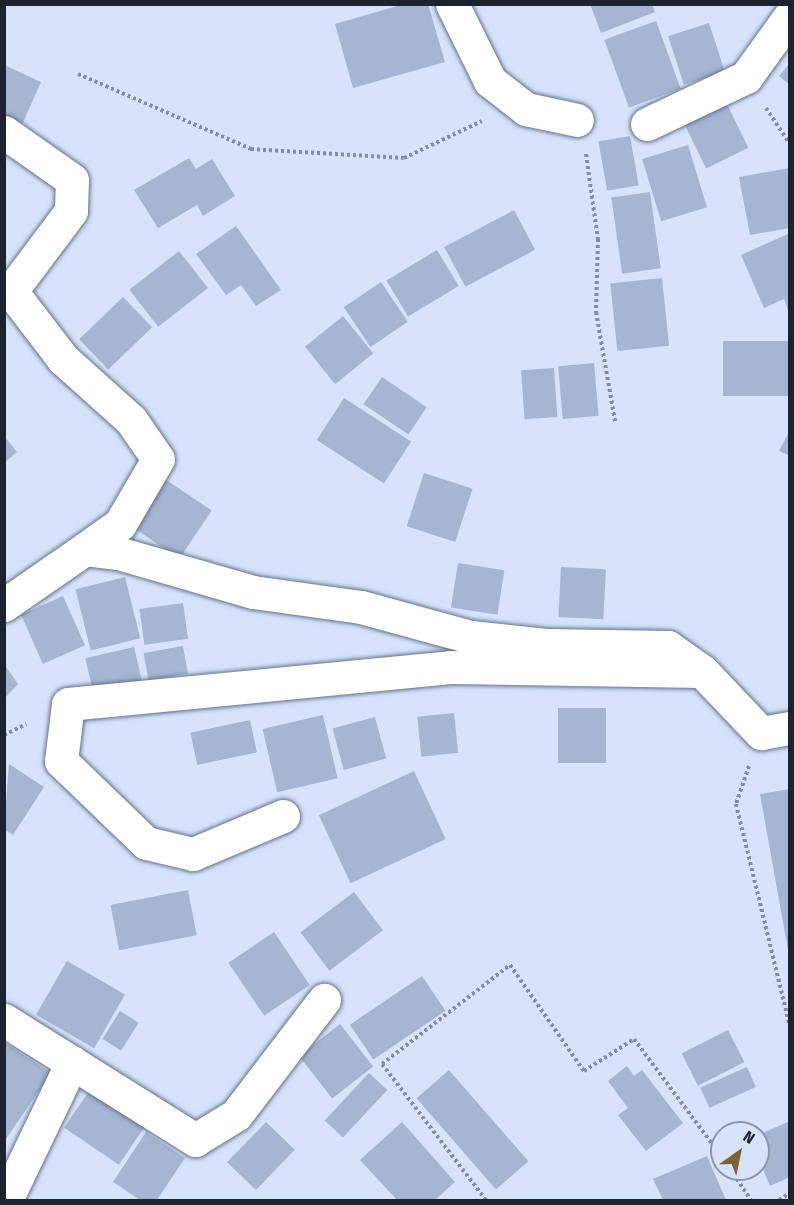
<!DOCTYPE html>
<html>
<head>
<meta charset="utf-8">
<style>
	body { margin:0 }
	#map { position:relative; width:794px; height:1205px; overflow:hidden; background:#d6e3fb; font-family:"Fira Sans Condensed",sans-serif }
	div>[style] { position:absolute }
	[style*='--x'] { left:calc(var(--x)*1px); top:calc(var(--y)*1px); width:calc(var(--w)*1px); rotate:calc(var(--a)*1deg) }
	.building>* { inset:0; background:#a5b5d2; transform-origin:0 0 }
	.path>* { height:4px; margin-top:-2px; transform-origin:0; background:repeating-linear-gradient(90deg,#838d9f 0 3px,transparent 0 6px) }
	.roads { filter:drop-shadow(0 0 2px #63728c) drop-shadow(0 0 2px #63728c) }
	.minor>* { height:33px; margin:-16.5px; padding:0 16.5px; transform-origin:16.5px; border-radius:16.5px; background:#fff }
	span { translate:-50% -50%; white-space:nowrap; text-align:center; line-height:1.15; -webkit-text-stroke:6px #d6e3fb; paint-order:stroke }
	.frame { position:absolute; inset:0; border:6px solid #1d232e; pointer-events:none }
	.north { position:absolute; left:710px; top:1121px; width:60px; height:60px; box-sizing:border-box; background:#d6e3fb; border:2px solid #8c96a9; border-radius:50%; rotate:33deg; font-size:16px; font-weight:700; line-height:24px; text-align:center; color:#1d232e }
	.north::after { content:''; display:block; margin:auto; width:21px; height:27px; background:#7d6335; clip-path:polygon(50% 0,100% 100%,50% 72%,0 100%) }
</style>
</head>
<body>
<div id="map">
	<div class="building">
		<i style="clip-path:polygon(404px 4px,428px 4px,445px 62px,353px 88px,335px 24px)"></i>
		<i style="clip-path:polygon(590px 4px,652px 4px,655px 12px,601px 33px)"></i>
		<i style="left:656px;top:21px;width:72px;height:55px;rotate:70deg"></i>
		<i style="left:709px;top:23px;width:51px;height:43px;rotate:72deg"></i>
		<i style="clip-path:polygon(790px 63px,790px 85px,779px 76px)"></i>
		<i style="clip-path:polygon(4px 65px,41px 82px,21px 127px,4px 120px)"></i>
		<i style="left:726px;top:102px;width:51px;height:47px;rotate:64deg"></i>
		<i style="left:630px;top:136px;width:50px;height:32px;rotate:80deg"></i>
		<i style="left:688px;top:145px;width:65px;height:48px;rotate:73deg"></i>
		<i style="clip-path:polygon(189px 158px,196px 169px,212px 159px,235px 196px,203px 216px,197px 205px,158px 228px,134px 190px)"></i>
		<i style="clip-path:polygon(790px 168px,790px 228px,750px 235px,739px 177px)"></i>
		<i style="left:650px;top:192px;width:77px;height:39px;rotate:82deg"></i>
		<i style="left:514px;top:210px;width:45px;height:79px;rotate:62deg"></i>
		<i style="clip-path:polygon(236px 226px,281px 290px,256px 306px,241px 285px,226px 295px,196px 254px)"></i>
		<i style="clip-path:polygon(790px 233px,790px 313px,789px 313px,784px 299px,764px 308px,741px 255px)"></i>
		<i style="left:437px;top:250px;width:42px;height:59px;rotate:59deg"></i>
		<i style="left:179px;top:251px;width:47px;height:63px;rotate:52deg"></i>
		<i style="left:662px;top:278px;width:68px;height:52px;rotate:84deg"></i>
		<i style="left:381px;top:282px;width:48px;height:45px;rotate:56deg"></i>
		<i style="left:123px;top:297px;width:42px;height:61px;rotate:46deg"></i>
		<i style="left:343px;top:316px;width:48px;height:49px;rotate:51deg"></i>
		<i style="left:790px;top:341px;width:55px;height:67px;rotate:90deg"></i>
		<i style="left:594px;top:363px;width:53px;height:36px;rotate:85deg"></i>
		<i style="left:554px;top:368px;width:49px;height:33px;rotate:86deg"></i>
		<i style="left:382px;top:377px;width:54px;height:33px;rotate:34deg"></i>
		<i style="left:344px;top:398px;width:80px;height:50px;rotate:33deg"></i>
		<i style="clip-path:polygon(790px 430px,790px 456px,779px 451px)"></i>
		<i style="clip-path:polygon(5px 437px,17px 452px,5px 462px)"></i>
		<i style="left:424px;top:473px;width:51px;height:56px;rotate:18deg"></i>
		<i style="left:162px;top:477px;width:60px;height:58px;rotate:34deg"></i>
		<i style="left:458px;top:563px;width:47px;height:45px;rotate:9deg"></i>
		<i style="left:561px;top:567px;width:45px;height:50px;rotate:3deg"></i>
		<i style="left:125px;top:577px;width:63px;height:51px;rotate:76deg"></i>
		<i style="left:63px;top:596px;width:54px;height:46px;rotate:66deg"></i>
		<i style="left:183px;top:603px;width:36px;height:44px;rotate:82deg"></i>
		<i style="left:183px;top:646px;width:28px;height:40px;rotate:80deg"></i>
		<i style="left:134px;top:647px;width:36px;height:50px;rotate:77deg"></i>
		<i style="clip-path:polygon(4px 664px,18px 684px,4px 699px)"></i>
		<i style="left:558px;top:708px;width:48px;height:55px"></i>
		<i style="left:454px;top:713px;width:40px;height:37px;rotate:84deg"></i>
		<i style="left:323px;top:715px;width:65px;height:62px;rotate:77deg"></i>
		<i style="left:375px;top:717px;width:43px;height:44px;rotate:75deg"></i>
		<i style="left:250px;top:720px;width:33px;height:61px;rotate:78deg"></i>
		<i style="clip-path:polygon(9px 764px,44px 787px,13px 835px,4px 829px)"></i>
		<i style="left:414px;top:771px;width:75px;height:105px;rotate:65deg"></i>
		<i style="clip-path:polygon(790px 789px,790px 950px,788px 950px,760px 794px)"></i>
		<i style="left:188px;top:890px;width:46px;height:79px;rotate:79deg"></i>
		<i style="left:354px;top:892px;width:48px;height:67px;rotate:53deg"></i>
		<i style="left:274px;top:932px;width:64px;height:55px;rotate:56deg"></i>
		<i style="left:67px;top:961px;width:67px;height:62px;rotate:30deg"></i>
		<i style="left:422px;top:976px;width:42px;height:87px;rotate:56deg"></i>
		<i style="left:120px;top:1011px;width:22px;height:33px;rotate:32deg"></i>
		<i style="left:340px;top:1024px;width:54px;height:52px;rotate:52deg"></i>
		<i style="left:728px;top:1030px;width:36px;height:52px;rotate:63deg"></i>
		<i style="clip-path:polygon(5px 1043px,51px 1073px,4px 1142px,4px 1044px)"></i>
		<i style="clip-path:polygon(627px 1066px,634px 1076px,642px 1070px,683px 1123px,646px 1151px,618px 1115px,628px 1108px,608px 1081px)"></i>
		<i style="left:747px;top:1067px;width:22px;height:51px;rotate:66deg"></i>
		<i style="left:449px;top:1070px;width:121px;height:43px;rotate:49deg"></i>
		<i style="left:369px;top:1073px;width:25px;height:65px;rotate:43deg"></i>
		<i style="left:91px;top:1088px;width:66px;height:48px;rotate:34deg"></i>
		<i style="clip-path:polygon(790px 1121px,790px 1177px,770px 1186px,758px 1158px,758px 1135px)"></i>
		<i style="left:266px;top:1122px;width:40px;height:56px;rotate:44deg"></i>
		<i style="clip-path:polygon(402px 1122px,455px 1182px,435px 1200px,397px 1200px,360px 1160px)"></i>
		<i style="clip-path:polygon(146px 1132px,185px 1158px,157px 1200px,140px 1200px,113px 1182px)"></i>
		<i style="clip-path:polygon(707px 1156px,726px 1200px,663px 1200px,653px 1179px)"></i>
	</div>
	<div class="path">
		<i style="--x:78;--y:74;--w:189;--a:23.4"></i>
		<i style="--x:251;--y:149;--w:153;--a:3.4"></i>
		<i style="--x:404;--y:158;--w:86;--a:-25.4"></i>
		<i style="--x:766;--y:108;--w:43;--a:56.3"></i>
		<i style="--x:586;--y:154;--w:86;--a:82"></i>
		<i style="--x:598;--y:239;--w:73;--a:91.6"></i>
		<i style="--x:596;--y:312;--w:111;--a:80.1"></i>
		<i style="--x:4;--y:735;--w:25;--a:-26"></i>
		<i style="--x:749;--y:766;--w:40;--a:108.9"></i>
		<i style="--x:736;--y:804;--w:229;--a:76.4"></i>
		<i style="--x:730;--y:1169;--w:37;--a:56"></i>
		<i style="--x:486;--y:1200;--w:171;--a:-127.4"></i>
		<i style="--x:382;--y:1064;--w:162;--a:-37.7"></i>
		<i style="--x:510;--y:965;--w:129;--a:55.1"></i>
		<i style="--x:584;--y:1071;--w:59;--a:-32.6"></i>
		<i style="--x:634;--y:1039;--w:147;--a:53.3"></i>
		<i style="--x:779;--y:1200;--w:13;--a:-32"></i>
	</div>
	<div class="roads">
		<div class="minor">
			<i style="--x:452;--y:4;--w:86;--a:63.7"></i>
			<i style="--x:490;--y:81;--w:46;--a:37.9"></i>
			<i style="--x:526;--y:109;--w:52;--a:12.2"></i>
			<i style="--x:647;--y:124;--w:110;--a:-25.4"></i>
			<i style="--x:746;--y:77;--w:75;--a:-54.2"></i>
			<i style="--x:4;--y:132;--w:83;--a:35.2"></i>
			<i style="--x:72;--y:180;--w:31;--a:92"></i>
			<i style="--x:71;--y:211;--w:100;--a:126.9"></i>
			<i style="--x:11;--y:291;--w:86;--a:52.6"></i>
			<i style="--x:63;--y:359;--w:91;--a:41.9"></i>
			<i style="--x:131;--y:420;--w:47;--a:55.3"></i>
			<i style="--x:158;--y:459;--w:75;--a:120.3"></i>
			<i style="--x:120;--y:524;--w:43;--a:144.5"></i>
			<i style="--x:4;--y:605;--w:98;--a:-34.7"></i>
			<i style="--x:85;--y:549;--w:33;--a:7"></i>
			<i style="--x:118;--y:553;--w:141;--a:16.1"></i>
			<i style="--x:253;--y:592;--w:109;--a:7.9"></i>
			<i style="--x:361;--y:607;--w:114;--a:15.3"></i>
			<i style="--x:471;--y:637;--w:75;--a:6.1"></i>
			<i style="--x:546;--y:645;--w:122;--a:0.9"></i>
			<i style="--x:668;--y:647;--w:42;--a:35.2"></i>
			<i style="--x:702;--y:671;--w:86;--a:46.4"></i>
			<i style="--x:761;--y:733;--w:29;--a:-10"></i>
			<i style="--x:283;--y:816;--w:98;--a:157.1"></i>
			<i style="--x:193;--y:854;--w:48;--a:-166.8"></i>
			<i style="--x:146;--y:843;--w:118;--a:-136"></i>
			<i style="--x:61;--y:761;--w:57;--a:-83"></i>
			<i style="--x:68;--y:704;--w:384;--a:-5.5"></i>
			<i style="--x:450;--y:667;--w:252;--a:0.9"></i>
			<i style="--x:4;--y:1020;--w:226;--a:32.1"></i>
			<i style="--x:195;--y:1140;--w:48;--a:-31.4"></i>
			<i style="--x:236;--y:1115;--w:145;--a:-52.6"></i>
			<i style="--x:6;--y:1200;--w:153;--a:-64.4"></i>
		</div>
	</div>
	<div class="frame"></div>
	<div class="north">N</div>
</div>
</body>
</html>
